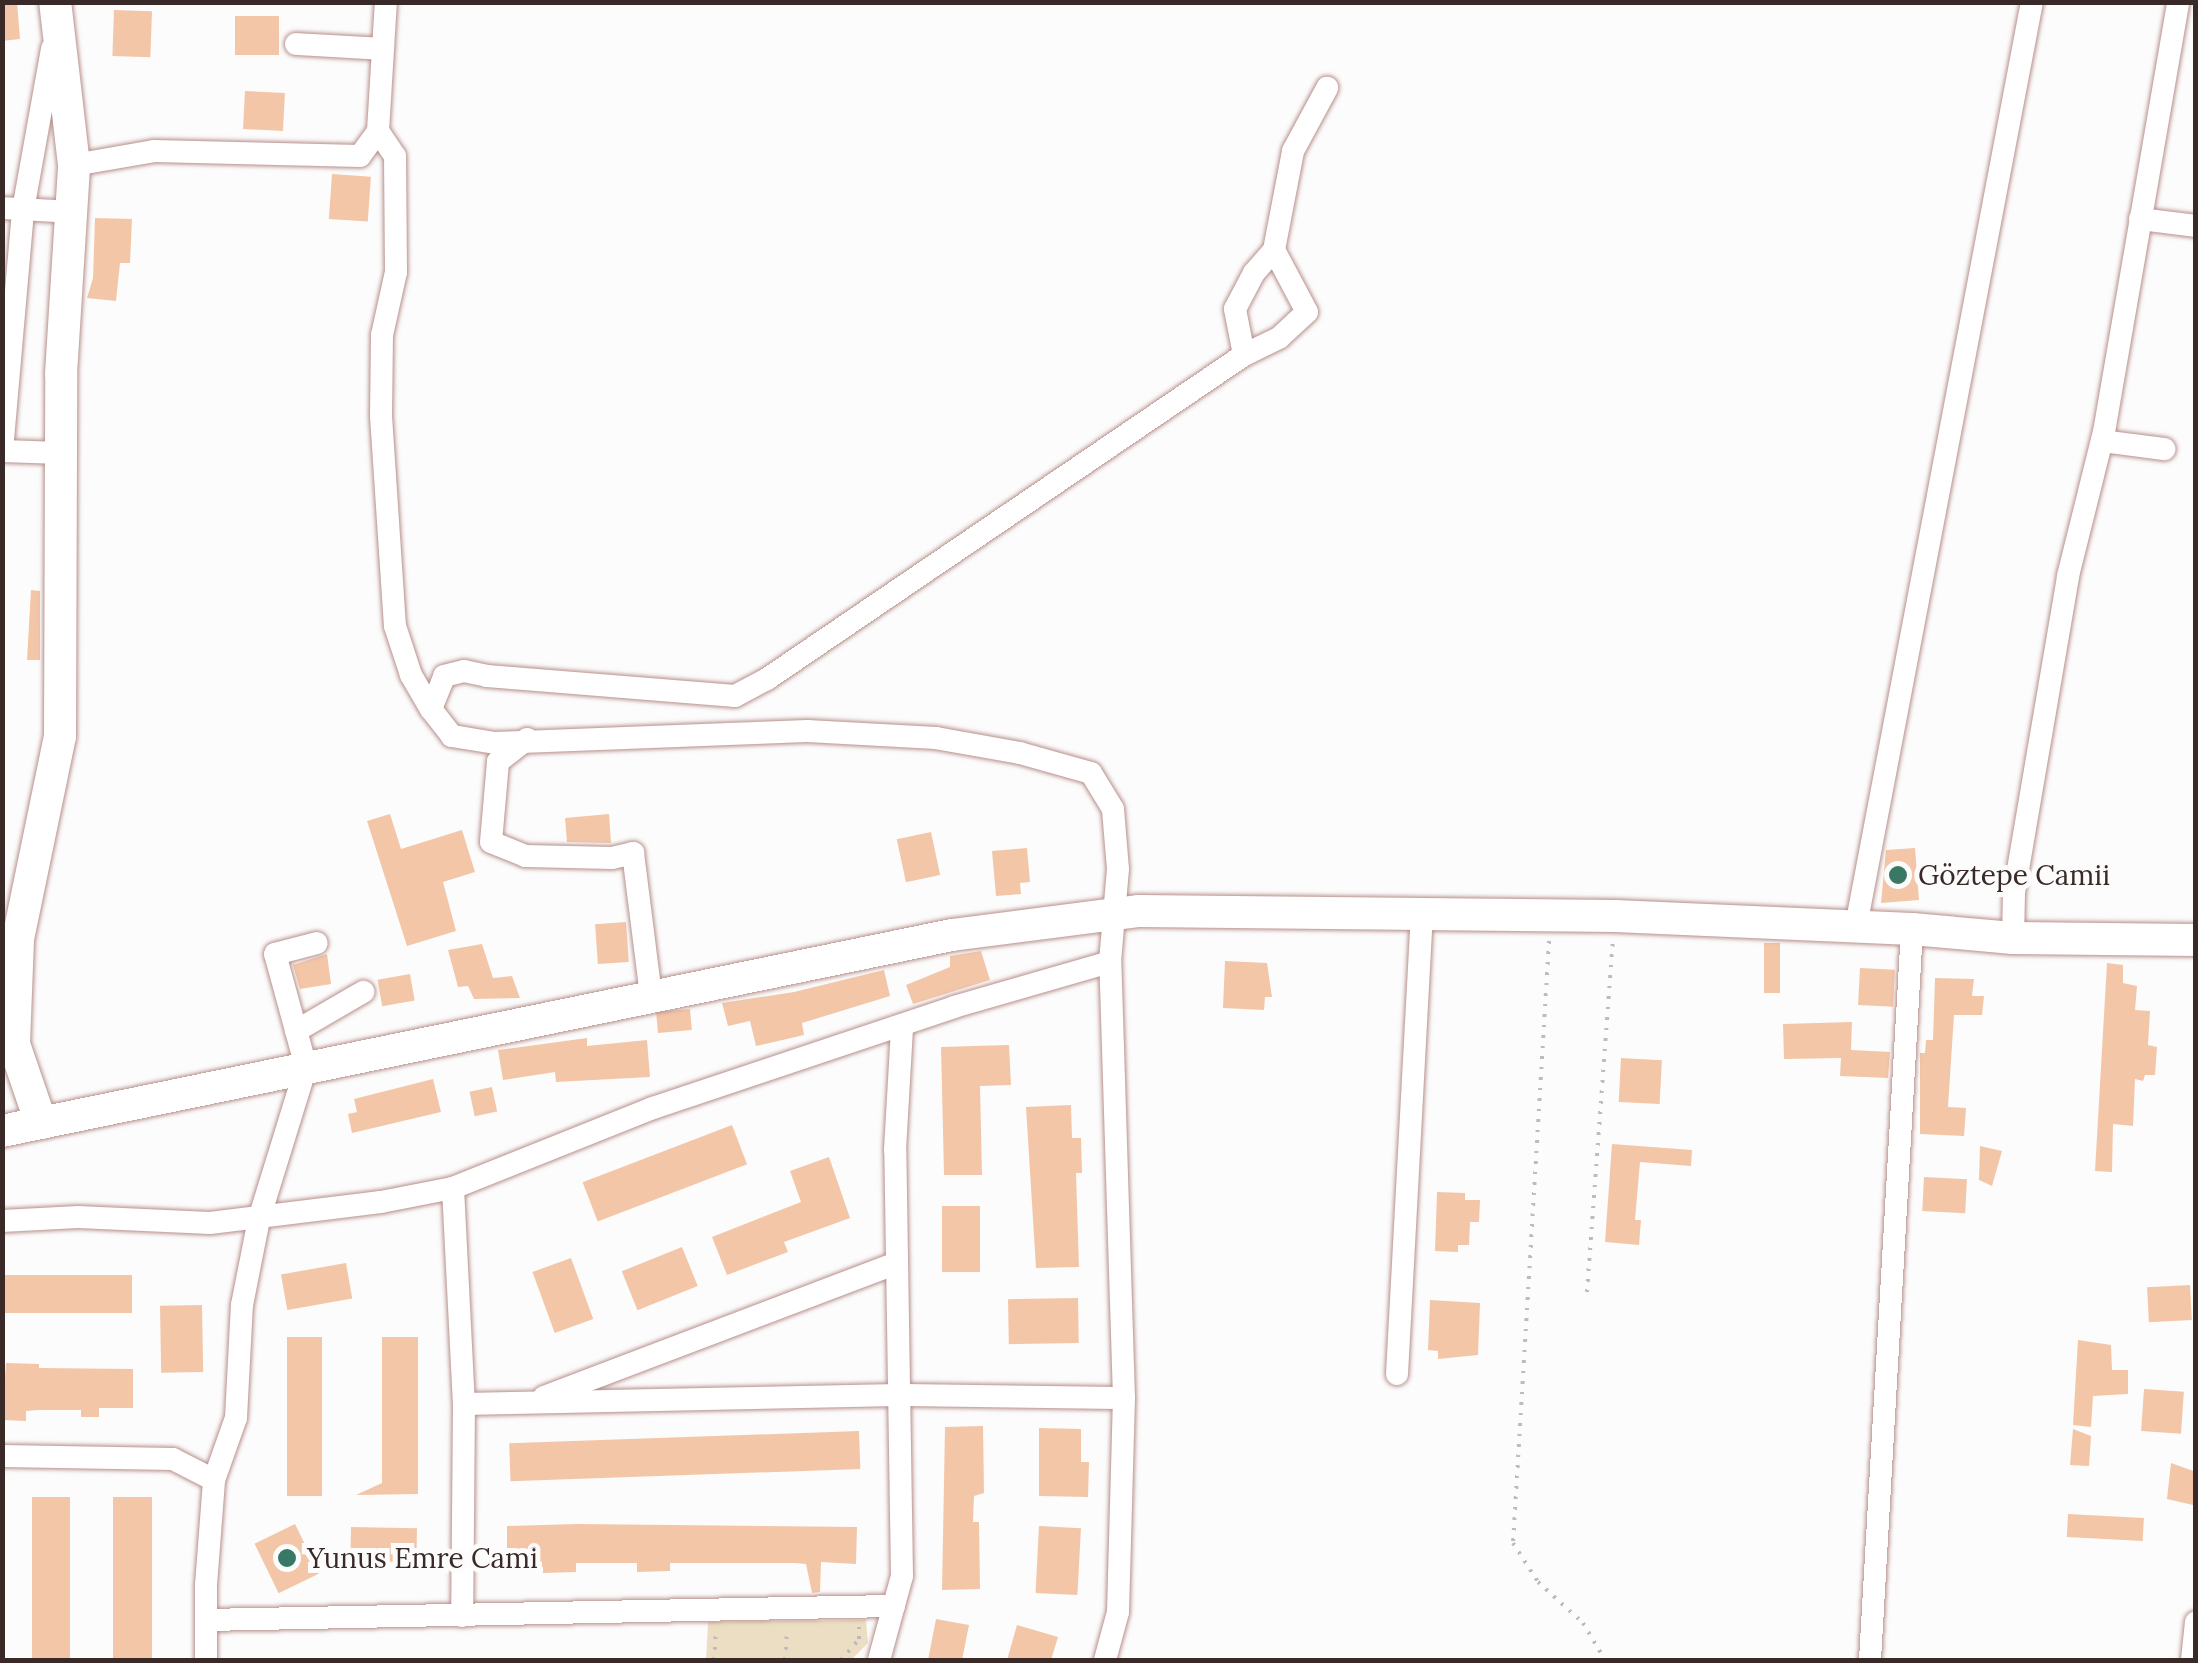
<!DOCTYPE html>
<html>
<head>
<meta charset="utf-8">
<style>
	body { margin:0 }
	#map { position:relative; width:2198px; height:1663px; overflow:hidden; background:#fcfcfc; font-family:Lora,serif }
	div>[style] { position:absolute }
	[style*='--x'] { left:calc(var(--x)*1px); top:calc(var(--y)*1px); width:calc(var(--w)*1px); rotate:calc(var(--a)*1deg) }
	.green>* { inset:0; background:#ecdec2 }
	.building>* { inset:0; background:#f3c6a8; transform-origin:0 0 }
	.path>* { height:4px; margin-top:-2px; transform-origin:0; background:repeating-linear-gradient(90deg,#c0bbba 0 2.5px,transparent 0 10.5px) }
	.roads { filter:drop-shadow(0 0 2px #b78f8a) drop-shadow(0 0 2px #b78f8a) }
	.street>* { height:22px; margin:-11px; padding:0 11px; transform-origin:11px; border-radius:11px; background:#fff }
	.secondary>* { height:32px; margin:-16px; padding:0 16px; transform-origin:16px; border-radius:16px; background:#fff }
	.dots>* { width:28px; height:28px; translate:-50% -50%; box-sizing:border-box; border:5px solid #fcfcfc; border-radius:50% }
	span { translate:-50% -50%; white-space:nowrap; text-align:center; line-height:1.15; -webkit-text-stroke:10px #fcfcfc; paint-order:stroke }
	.poi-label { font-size:28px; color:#392927 }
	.left { translate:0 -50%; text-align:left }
	.frame { position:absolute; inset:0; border:5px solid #392927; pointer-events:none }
</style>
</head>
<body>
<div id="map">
	<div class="green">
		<i style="clip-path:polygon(866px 1620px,868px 1643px,851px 1660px,706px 1660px,708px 1622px)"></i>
	</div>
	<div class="building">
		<i style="clip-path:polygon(2px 2px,17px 2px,20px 39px,2px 41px)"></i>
		<i style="left:114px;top:10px;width:38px;height:46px;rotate:2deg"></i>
		<i style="left:235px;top:16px;width:44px;height:39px"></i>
		<i style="left:245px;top:91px;width:40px;height:38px;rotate:3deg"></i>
		<i style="left:332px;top:174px;width:39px;height:45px;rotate:4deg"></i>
		<i style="clip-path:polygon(95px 218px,132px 219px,130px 263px,120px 263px,116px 301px,87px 298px,93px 278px)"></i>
		<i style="clip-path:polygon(31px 590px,40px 591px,40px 660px,27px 660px)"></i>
		<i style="clip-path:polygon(390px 814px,401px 849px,462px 830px,475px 872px,443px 882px,456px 931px,407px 946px,367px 821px)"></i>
		<i style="clip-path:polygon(609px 814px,611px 843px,567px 842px,565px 818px)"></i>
		<i style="left:931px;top:832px;width:44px;height:35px;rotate:78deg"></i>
		<i style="clip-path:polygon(1027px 848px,1030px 882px,1020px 883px,1021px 894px,996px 896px,992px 851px)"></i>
		<i style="clip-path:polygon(1915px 848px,1919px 900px,1881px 903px,1886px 850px)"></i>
		<i style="left:626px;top:922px;width:40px;height:31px;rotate:86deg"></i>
		<i style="left:1764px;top:943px;width:16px;height:50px"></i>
		<i style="clip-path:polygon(482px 944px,493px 978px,512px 976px,520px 998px,474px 999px,468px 986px,458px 987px,448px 950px)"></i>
		<i style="clip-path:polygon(981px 951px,990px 980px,913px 1004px,906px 985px,950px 967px,950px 956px)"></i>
		<i style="clip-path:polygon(327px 954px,331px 984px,300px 989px,293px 965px)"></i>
		<i style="clip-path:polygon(1225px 961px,1267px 963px,1272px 997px,1265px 997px,1264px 1010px,1223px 1008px)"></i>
		<i style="clip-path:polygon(2107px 963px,2123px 965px,2123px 983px,2137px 986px,2135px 1010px,2150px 1011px,2148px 1045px,2157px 1047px,2155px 1075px,2145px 1075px,2143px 1081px,2135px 1079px,2133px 1126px,2113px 1124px,2112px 1172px,2095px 1171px)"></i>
		<i style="left:1860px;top:968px;width:35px;height:37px;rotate:3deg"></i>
		<i style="clip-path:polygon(884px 970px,890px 996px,802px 1023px,804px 1035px,756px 1046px,750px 1021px,728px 1026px,722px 1003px,794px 992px)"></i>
		<i style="left:410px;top:974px;width:27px;height:33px;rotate:80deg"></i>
		<i style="clip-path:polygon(1935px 978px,1974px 979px,1972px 996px,1984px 996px,1982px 1015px,1954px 1015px,1948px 1107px,1966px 1108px,1964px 1136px,1920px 1134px,1920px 1053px,1925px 1053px,1926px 1040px,1933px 1040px)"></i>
		<i style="left:690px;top:1009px;width:21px;height:34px;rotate:85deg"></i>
		<i style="clip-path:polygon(1852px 1022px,1851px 1050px,1890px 1052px,1888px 1078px,1840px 1076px,1841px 1058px,1784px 1059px,1783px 1024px)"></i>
		<i style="clip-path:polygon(587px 1038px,587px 1046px,647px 1040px,650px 1077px,556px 1082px,555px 1072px,503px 1080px,498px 1050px)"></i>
		<i style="clip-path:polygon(1009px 1045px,1011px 1085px,980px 1086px,982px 1175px,944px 1175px,941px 1047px)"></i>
		<i style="left:1621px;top:1058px;width:41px;height:44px;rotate:3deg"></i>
		<i style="clip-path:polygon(433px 1079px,441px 1112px,352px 1133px,348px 1114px,357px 1112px,354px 1099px)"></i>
		<i style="left:492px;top:1087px;width:25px;height:23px;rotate:78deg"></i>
		<i style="clip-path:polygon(1071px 1105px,1072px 1138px,1081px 1138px,1082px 1173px,1076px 1173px,1079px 1267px,1036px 1268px,1026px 1107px)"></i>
		<i style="left:732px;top:1125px;width:42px;height:160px;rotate:69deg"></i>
		<i style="clip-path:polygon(1612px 1144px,1692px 1150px,1691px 1166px,1640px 1162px,1635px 1220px,1641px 1220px,1639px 1245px,1605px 1242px)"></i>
		<i style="clip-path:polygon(1980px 1146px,2002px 1151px,1992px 1186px,1979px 1180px)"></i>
		<i style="clip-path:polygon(829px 1157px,850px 1218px,784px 1242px,788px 1252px,727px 1275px,712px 1237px,801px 1202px,790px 1171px)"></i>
		<i style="left:1924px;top:1177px;width:43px;height:34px;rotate:3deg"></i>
		<i style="clip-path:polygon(1437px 1192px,1465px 1193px,1465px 1200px,1480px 1200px,1479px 1222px,1470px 1222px,1469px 1245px,1458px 1245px,1458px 1252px,1435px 1251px)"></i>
		<i style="left:942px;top:1206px;width:38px;height:66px"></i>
		<i style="left:682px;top:1247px;width:42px;height:65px;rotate:68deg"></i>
		<i style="left:571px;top:1258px;width:65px;height:41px;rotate:70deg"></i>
		<i style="left:346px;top:1263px;width:36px;height:66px;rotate:80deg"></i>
		<i style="left:2px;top:1275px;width:130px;height:38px"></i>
		<i style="left:2190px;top:1285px;width:35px;height:43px;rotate:87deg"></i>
		<i style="left:1078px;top:1298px;width:45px;height:70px;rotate:89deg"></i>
		<i style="clip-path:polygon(1430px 1300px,1480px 1303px,1478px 1355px,1438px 1359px,1438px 1351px,1428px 1350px)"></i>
		<i style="left:202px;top:1305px;width:67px;height:42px;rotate:89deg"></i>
		<i style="left:287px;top:1337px;width:35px;height:159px"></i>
		<i style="clip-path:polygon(382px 1337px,418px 1337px,418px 1494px,356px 1495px,382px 1483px)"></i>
		<i style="clip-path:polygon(2078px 1340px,2111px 1345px,2112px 1370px,2128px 1370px,2128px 1394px,2093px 1396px,2091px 1427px,2073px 1425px)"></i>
		<i style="clip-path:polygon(6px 1363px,39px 1364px,39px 1368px,133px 1369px,133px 1408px,99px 1408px,99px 1417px,81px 1417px,81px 1410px,38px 1410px,26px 1411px,26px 1421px,2px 1420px)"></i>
		<i style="left:2144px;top:1389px;width:40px;height:42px;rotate:4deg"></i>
		<i style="clip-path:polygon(983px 1426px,984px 1493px,974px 1496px,973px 1522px,979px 1522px,980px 1589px,942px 1590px,945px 1427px)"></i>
		<i style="clip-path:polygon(1039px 1428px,1081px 1429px,1081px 1462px,1089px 1462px,1088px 1497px,1039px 1496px)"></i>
		<i style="clip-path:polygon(2073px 1429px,2091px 1436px,2089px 1466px,2070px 1465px)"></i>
		<i style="left:859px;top:1431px;width:38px;height:350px;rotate:88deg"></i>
		<i style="clip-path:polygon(2171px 1463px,2196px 1472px,2193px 1505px,2167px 1499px)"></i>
		<i style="left:32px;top:1497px;width:38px;height:161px"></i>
		<i style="left:113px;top:1497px;width:39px;height:161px"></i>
		<i style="left:2068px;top:1514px;width:76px;height:23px;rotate:3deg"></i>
		<i style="left:295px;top:1524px;width:55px;height:45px;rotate:64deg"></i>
		<i style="clip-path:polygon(577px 1524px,857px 1527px,856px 1564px,821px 1562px,820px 1592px,812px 1593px,806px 1564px,795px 1563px,670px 1563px,670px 1571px,637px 1572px,637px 1563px,576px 1563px,576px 1572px,543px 1573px,543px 1567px,507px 1566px,507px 1526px)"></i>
		<i style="left:1039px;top:1526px;width:42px;height:67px;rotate:3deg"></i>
		<i style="left:351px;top:1527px;width:66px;height:35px;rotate:1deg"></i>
		<i style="clip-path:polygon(936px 1619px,969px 1625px,962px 1660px,928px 1660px)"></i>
		<i style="clip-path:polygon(1017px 1625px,1058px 1637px,1051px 1660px,1007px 1660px)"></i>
	</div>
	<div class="path">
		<i style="--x:1549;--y:941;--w:603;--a:93.42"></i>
		<i style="--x:1513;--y:1543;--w:46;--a:57.3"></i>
		<i style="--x:1538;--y:1582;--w:61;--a:42.3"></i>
		<i style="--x:1583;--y:1623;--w:43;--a:59.3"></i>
		<i style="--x:1587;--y:1292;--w:352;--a:-85.8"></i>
		<i style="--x:714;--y:1660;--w:31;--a:-86"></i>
		<i style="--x:785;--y:1660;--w:30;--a:-86"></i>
		<i style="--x:841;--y:1660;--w:28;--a:-49"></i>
		<i style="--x:859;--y:1639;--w:12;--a:-90"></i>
	</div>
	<div class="roads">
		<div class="street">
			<i style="--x:296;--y:44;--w:86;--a:3.3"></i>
			<i style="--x:378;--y:131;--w:30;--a:56"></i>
			<i style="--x:395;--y:156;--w:116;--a:89.5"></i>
			<i style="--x:396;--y:272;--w:65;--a:102.5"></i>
			<i style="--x:382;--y:335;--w:81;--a:90.7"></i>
			<i style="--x:381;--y:416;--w:210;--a:86.2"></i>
			<i style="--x:395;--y:626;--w:52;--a:71.9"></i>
			<i style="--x:411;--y:675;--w:39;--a:60"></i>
			<i style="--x:74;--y:165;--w:81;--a:-9.9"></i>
			<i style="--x:154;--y:151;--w:206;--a:1.4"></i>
			<i style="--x:360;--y:156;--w:31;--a:-54"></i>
			<i style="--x:378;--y:131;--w:129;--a:-86.5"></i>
			<i style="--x:2;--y:208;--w:69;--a:3.3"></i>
			<i style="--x:2140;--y:219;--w:56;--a:7.1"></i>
			<i style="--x:1244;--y:355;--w:39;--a:-26"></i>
			<i style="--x:1279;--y:338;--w:38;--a:-43"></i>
			<i style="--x:1307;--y:312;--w:70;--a:-118"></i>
			<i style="--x:1274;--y:250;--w:101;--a:-79.1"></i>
			<i style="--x:1293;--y:151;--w:72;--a:-61.6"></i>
			<i style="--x:2102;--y:441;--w:63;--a:7.4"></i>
			<i style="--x:2;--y:451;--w:242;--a:-85"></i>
			<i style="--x:23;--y:210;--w:164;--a:-79.8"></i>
			<i style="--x:2;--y:451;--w:59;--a:1.9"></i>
			<i style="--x:527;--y:739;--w:37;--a:142"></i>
			<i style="--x:498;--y:762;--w:80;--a:95"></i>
			<i style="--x:491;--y:842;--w:37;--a:22"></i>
			<i style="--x:525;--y:856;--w:87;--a:1.3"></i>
			<i style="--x:612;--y:858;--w:22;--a:-13"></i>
			<i style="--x:633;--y:853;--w:143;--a:82.8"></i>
			<i style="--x:1856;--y:926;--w:941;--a:-79.22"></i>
			<i style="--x:2013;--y:938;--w:45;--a:-88.7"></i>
			<i style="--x:2014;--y:893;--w:322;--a:-80.3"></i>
			<i style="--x:2068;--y:576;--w:148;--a:-76"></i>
			<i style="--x:2104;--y:432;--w:436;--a:-80.2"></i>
			<i style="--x:296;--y:1031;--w:78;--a:-30.2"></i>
			<i style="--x:453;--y:1188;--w:216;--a:87.1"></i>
			<i style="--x:464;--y:1404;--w:212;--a:90.5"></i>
			<i style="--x:2;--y:1221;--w:76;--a:-3"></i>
			<i style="--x:78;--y:1217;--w:132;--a:2.6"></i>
			<i style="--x:210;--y:1223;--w:172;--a:-7"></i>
			<i style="--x:381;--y:1202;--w:73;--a:-11"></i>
			<i style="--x:453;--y:1188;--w:215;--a:-21.8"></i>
			<i style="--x:653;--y:1108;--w:317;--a:-18.5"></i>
			<i style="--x:954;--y:1007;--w:162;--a:-16.1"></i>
			<i style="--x:1397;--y:1374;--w:459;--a:-86.9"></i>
			<i style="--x:544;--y:1397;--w:377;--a:-20.8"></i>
			<i style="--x:464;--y:1404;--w:434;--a:-1.2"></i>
			<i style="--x:898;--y:1395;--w:226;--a:0.8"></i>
			<i style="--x:2;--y:1456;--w:171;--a:1"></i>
			<i style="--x:173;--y:1459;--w:46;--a:27.1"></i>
			<i style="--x:206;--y:1620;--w:688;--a:-1.17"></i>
			<i style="--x:206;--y:1660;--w:75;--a:-90"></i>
			<i style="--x:206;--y:1585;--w:105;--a:-85.6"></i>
			<i style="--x:214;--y:1480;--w:66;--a:-70.5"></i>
			<i style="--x:236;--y:1418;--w:113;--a:-87"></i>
			<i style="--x:242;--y:1305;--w:88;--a:-78.8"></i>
			<i style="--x:259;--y:1219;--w:159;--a:-72.8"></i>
			<i style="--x:306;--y:1067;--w:117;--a:-105.3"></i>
			<i style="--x:275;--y:954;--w:43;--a:-14.7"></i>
			<i style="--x:879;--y:1660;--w:87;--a:-74.7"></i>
			<i style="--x:902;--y:1576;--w:426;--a:-90.9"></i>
			<i style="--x:895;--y:1150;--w:123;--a:-86.7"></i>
			<i style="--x:1105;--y:1660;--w:50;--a:-74.8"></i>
			<i style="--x:1118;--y:1612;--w:214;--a:-88.4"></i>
			<i style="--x:1124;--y:1398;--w:436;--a:-91.8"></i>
			<i style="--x:1110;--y:962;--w:93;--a:-85.1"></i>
			<i style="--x:1118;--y:869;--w:60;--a:-94.8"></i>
			<i style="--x:1113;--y:809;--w:42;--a:-121.4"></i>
			<i style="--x:1091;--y:773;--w:74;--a:-164.3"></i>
			<i style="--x:1020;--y:753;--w:85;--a:-169.9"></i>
			<i style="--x:936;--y:738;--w:129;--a:-176.9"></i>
			<i style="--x:807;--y:731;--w:312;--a:177.8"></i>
			<i style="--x:495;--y:743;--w:44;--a:-170.8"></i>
			<i style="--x:452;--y:736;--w:34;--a:-128"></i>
			<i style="--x:431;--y:709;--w:35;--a:-68"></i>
			<i style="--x:444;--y:676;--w:21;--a:-14"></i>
			<i style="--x:464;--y:671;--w:24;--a:12"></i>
			<i style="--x:487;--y:676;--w:249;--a:4.6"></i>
			<i style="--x:735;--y:696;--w:36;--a:-28"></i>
			<i style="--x:767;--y:679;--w:577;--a:-34.19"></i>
			<i style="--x:1244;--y:355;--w:47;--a:-101.1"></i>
			<i style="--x:1235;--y:309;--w:41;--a:-62.2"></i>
			<i style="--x:1254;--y:273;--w:30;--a:-49"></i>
			<i style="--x:1870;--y:1660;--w:732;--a:-86.71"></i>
			<i style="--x:2192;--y:1660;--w:38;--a:-84"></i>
		</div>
		<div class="secondary">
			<i style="--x:41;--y:1123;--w:83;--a:-108.9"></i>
			<i style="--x:14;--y:1044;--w:105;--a:-87.8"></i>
			<i style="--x:18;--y:939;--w:206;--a:-78.3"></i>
			<i style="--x:60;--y:737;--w:363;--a:-89.8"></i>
			<i style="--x:61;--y:374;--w:209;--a:-86.4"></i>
			<i style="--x:74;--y:165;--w:164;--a:-96.6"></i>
			<i style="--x:2;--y:1131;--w:970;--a:-11.66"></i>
			<i style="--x:952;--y:935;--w:189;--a:-7.3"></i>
			<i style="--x:1139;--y:911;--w:476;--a:0.6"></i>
			<i style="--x:1615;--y:916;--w:297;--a:2.5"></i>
			<i style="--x:1912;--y:929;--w:101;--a:5.1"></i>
			<i style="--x:2013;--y:938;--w:183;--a:0.6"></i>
		</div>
	</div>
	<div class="dots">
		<i style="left:1898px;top:875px;background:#397864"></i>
		<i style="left:287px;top:1558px;background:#397864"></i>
	</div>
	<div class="poi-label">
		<span class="left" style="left:1918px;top:875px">Göztepe Camii</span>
		<span class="left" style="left:307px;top:1558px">Yunus Emre Cami</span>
	</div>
	<div class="frame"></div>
</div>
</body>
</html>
